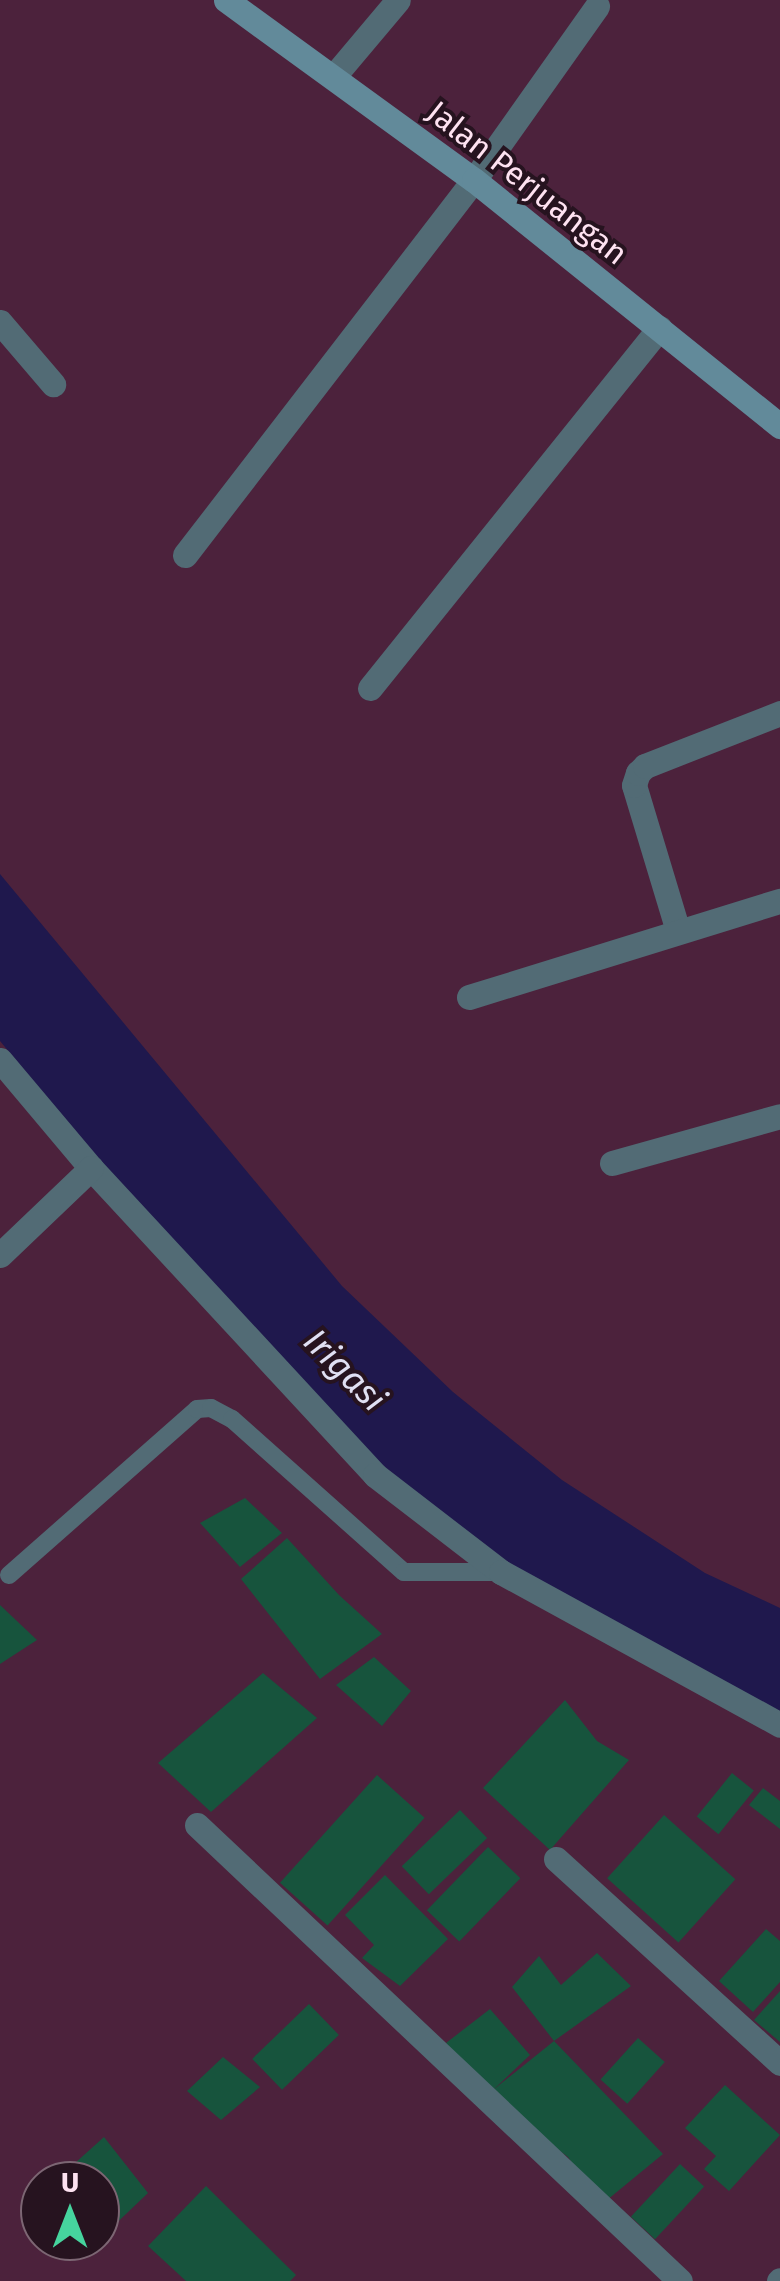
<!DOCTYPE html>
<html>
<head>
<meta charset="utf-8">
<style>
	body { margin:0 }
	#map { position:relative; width:780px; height:2281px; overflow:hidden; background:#4c223c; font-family:"Fira Sans",sans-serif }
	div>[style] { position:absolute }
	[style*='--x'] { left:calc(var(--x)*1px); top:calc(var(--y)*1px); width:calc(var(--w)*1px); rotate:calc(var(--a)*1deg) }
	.water>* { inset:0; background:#1f184d }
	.building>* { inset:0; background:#17543d; transform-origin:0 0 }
	.lane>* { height:18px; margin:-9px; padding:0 9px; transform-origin:9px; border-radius:9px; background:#526b75 }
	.street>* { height:25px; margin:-12.5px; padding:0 12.5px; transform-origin:12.5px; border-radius:12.5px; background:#526b75 }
	.secondary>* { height:25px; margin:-12.5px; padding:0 12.5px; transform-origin:12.5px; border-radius:12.5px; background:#628a9a }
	span { translate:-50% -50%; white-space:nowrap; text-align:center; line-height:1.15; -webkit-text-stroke:8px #26131f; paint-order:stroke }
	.street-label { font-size:32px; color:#fee2f1 }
	.water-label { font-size:35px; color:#e0e0f3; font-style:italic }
	.north { position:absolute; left:20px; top:2161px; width:100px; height:100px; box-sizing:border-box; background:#26131f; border:2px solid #7c6673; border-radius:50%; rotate:0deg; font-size:28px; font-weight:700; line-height:40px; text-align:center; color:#fee2f1 }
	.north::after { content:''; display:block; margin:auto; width:35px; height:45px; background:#46d49e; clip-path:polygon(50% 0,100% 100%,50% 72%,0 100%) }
</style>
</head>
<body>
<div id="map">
	<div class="water">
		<i style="clip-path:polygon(0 874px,342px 1286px,453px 1392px,562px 1480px,705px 1573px,780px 1608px,780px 1735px,503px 1569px,283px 1382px,0 1041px)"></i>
	</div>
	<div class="building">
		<i style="clip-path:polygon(245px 1498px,282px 1533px,240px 1567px,200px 1523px)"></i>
		<i style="clip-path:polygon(287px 1538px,339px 1595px,382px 1634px,320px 1679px,241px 1579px)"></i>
		<i style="clip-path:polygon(0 1605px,37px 1640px,0 1664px)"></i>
		<i style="clip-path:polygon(374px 1657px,411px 1691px,382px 1726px,336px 1685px)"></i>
		<i style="clip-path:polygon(263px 1673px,317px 1718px,211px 1812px,158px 1763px)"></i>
		<i style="clip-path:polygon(565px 1700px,597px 1741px,629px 1760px,550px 1850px,483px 1788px)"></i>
		<i style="left:732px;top:1773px;width:28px;height:56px;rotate:39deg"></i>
		<i style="left:377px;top:1775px;width:64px;height:145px;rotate:42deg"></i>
		<i style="clip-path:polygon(763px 1788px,780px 1801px,780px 1829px,749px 1805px)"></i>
		<i style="left:460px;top:1810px;width:39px;height:81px;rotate:46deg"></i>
		<i style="left:664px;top:1815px;width:96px;height:85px;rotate:42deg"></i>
		<i style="left:488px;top:1847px;width:45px;height:88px;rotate:44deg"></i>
		<i style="clip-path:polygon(385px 1875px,448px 1939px,400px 1986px,362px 1958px,374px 1945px,345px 1915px)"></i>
		<i style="clip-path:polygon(766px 1929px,780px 1941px,780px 1982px,753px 2012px,719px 1981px)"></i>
		<i style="clip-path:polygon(597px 1953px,631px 1986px,554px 2041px,512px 1987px,539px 1956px,561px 1985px)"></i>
		<i style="clip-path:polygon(780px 1991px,780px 2042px,754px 2020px)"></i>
		<i style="left:309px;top:2004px;width:43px;height:79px;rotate:46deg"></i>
		<i style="clip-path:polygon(490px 2009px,530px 2055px,493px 2090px,554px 2041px,663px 2154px,601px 2205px,568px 2157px,486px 2096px,446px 2043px)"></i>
		<i style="left:638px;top:2038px;width:36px;height:56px;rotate:42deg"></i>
		<i style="clip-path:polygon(223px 2057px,260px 2087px,221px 2120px,187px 2091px)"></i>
		<i style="clip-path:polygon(725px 2085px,780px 2135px,729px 2191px,704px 2169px,716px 2156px,685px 2128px)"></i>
		<i style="clip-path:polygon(104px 2137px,148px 2193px,104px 2235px,100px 2230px,100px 2181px,55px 2181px)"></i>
		<i style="left:680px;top:2164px;width:33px;height:72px;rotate:43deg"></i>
		<i style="clip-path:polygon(206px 2186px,296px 2275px,290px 2281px,186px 2281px,148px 2246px)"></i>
	</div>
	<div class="lane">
		<i style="--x:9;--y:1575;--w:251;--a:-41.4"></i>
		<i style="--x:197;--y:1409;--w:14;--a:-4"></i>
		<i style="--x:211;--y:1408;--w:24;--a:28"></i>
		<i style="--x:232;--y:1419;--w:230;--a:41.7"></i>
		<i style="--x:404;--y:1572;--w:96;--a:0"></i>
	</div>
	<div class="street">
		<i style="--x:334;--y:76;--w:99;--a:-49.9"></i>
		<i style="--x:0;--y:322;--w:82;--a:49.5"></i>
		<i style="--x:185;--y:555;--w:473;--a:-52.4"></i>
		<i style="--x:474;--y:180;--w:213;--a:-54.7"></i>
		<i style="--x:370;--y:688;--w:462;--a:-51.2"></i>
		<i style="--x:678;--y:931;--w:152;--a:-106.8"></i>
		<i style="--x:634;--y:785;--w:13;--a:-72"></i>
		<i style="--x:638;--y:773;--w:10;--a:-45"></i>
		<i style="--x:645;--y:766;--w:145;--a:-21.4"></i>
		<i style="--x:469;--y:997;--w:325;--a:-17.2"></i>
		<i style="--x:0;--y:1060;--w:141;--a:49.9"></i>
		<i style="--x:91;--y:1168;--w:418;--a:47.2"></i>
		<i style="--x:375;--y:1475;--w:159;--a:37.6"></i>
		<i style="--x:501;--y:1572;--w:318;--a:28.7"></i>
		<i style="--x:612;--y:1163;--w:174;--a:-15.6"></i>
		<i style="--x:0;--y:1255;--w:126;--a:-43.7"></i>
		<i style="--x:197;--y:1825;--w:664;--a:43.35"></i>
		<i style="--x:556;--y:1859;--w:303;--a:42.3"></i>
		<i style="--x:779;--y:2281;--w:1;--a:-45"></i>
	</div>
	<div class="secondary">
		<i style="--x:226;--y:0;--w:306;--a:36"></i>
		<i style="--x:474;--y:180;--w:393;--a:38.8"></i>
	</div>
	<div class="street-label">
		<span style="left:527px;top:183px;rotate:38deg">Jalan Perjuangan</span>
	</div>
	<div class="water-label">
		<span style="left:345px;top:1370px;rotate:45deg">Irigasi</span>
	</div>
	<div class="north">U</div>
</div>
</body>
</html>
